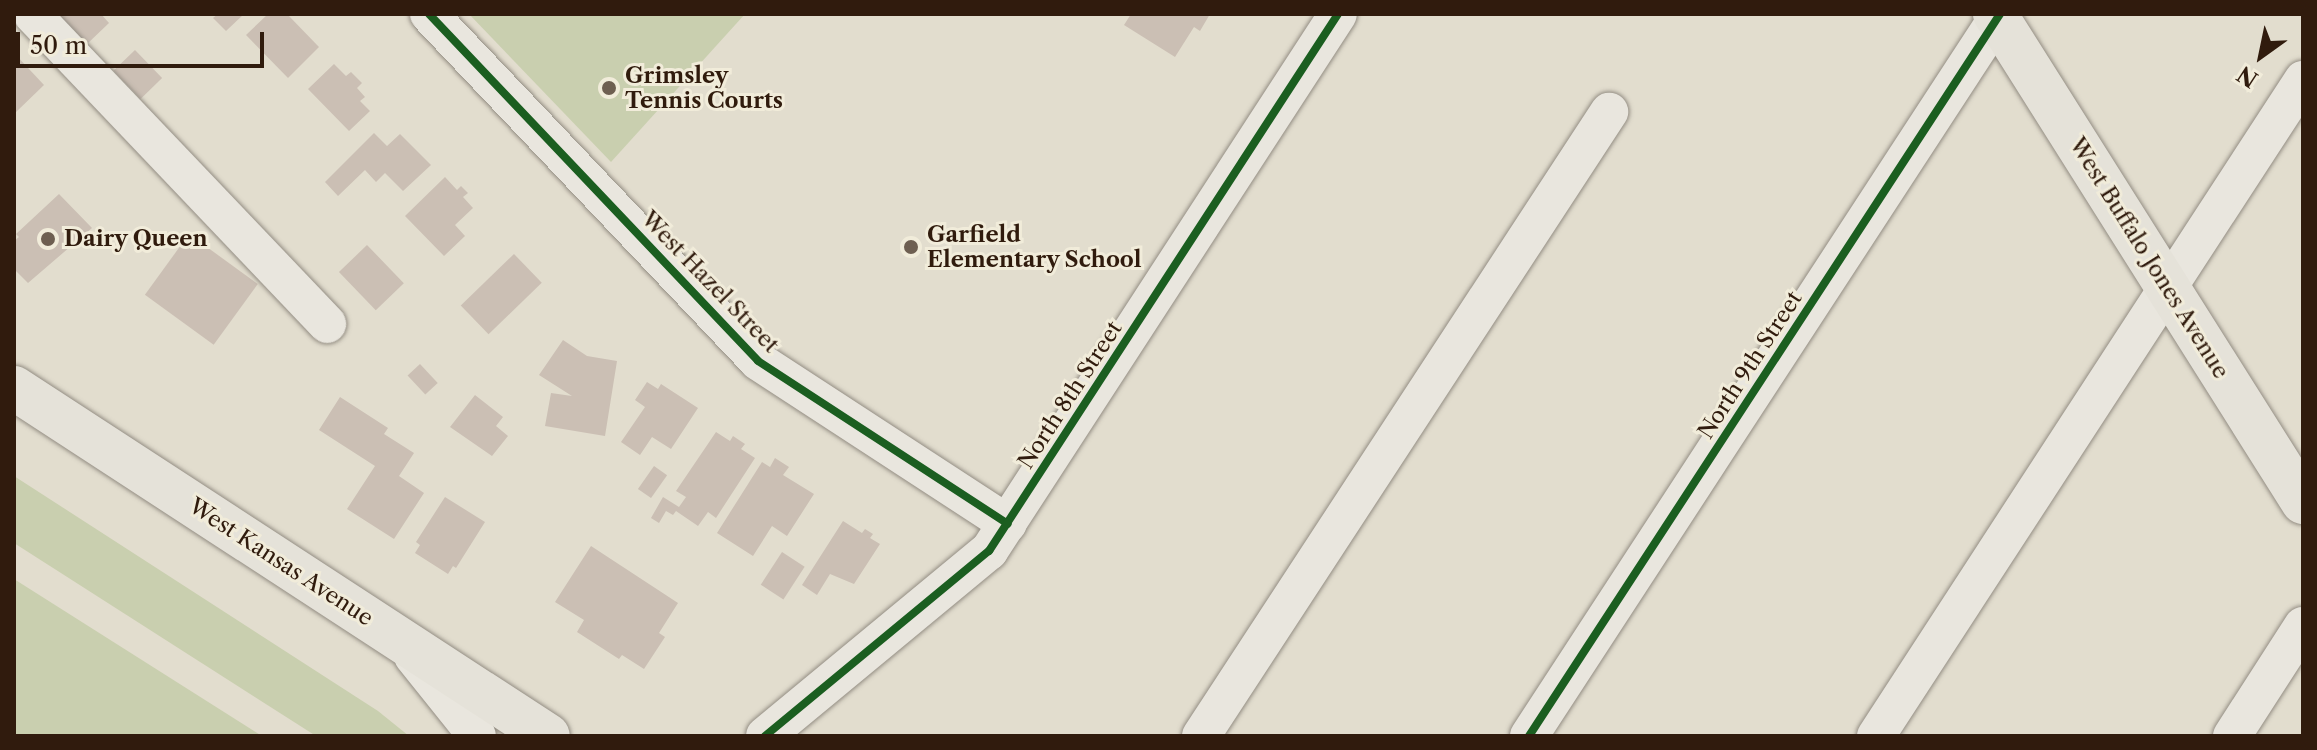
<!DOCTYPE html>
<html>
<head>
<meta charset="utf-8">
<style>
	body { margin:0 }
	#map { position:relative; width:2317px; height:750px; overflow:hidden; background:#e2ddce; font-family:"Libre Caslon Text",serif }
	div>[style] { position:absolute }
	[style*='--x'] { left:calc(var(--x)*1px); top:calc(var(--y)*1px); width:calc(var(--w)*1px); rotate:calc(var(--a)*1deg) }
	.green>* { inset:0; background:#c9cfaf }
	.building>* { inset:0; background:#cbbfb4; transform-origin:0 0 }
	.roads { filter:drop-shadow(0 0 2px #938d83) drop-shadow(0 0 2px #938d83) }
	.minor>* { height:38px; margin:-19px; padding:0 19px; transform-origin:19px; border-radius:19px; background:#e9e6de }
	.major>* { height:44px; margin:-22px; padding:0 22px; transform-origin:22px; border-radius:22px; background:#e5e2d9 }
	.cycleway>* { height:8px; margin:-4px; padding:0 4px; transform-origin:4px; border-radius:4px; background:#1b5e20 }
	.dots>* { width:22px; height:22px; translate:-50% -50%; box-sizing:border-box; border:4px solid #f1ecda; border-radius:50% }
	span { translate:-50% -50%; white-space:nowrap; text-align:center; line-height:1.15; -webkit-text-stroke:6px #f1ecda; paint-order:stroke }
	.poi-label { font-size:22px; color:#301b0d; font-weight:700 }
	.left { translate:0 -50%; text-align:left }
	.street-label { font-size:22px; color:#301b0d }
	.frame { position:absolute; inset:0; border:16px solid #301b0d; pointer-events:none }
	.north { position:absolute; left:2221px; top:16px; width:80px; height:80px; -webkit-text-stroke:6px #f1ecda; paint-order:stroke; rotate:213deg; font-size:22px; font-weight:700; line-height:32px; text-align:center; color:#301b0d }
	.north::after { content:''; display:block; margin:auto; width:28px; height:36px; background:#301b0d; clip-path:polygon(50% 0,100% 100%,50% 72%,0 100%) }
	.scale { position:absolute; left:16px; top:32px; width:248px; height:36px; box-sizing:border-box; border:4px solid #301b0d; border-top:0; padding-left:10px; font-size:24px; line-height:28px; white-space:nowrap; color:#301b0d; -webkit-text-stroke:6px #f1ecda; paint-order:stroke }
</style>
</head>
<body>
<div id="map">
	<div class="green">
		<i style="clip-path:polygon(469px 14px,745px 14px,611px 162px)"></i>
		<i style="clip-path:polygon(14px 476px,378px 711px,409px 736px,316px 736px,14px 543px)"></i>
		<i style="clip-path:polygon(14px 579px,262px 736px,14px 736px)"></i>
	</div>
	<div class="building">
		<i style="clip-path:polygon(56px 14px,101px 14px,109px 23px,86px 45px)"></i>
		<i style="clip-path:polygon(218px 14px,244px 14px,226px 31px,213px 18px)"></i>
		<i style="clip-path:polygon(268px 14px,287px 14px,319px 47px,288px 78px,246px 35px)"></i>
		<i style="clip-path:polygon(1131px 14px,1210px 14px,1200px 31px,1194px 27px,1175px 57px,1124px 25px)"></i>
		<i style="left:135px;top:50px;width:39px;height:30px;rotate:46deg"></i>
		<i style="clip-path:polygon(14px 53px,44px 85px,14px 114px)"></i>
		<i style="clip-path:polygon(334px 64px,346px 76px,351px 72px,362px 83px,357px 88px,365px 97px,360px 101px,370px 111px,349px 131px,308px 89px)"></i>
		<i style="clip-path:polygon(374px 133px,387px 146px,400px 134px,431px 165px,403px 191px,385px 173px,376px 182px,365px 170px,338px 196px,325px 182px)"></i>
		<i style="clip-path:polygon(445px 177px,457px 190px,461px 186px,468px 193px,463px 197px,473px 208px,455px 225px,465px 236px,444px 256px,405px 216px)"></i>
		<i style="clip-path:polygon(59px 194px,92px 228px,28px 283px,14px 269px,14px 241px,19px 237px,16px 234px)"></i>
		<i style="left:189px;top:234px;width:85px;height:75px;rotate:36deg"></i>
		<i style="left:367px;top:245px;width:53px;height:39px;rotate:46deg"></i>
		<i style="left:514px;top:254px;width:40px;height:74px;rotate:46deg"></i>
		<i style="clip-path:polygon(563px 340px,587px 356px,617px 361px,605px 436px,545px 426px,551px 393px,572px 396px,539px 375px)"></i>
		<i style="left:420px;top:364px;width:26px;height:17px;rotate:47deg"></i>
		<i style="clip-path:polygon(647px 382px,658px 389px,661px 384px,698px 408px,671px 449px,652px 437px,640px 455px,621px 442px,645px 407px,635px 400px)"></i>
		<i style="clip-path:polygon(475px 395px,503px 417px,496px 426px,508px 436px,492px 456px,450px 427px)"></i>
		<i style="clip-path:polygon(340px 397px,388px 428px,384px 434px,414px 453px,399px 476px,424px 493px,394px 539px,347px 509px,375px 466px,319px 430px)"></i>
		<i style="clip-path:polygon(716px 432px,730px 441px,733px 436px,745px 444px,741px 449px,755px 458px,716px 518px,708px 512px,698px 526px,676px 511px,673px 515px,666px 511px,659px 523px,651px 518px,663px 497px,679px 507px,686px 497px,676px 491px)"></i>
		<i style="clip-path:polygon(775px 458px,789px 467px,783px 475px,814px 494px,787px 536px,772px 526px,753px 556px,717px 533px,762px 462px,770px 467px)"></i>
		<i style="left:654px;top:466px;width:16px;height:28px;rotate:35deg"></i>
		<i style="clip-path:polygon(445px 497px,485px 522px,456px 568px,453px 566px,448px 574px,415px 553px,420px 545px,416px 542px)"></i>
		<i style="clip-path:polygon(843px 521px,862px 533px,865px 529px,873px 534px,870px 538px,880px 544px,854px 584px,830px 574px,817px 595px,802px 585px)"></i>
		<i style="clip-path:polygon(591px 546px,678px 603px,659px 633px,665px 637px,644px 669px,622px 655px,619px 659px,577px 632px,584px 620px,555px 602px)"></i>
		<i style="left:782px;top:552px;width:27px;height:39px;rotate:33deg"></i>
	</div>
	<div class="roads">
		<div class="minor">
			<i style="--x:32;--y:14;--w:428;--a:46.4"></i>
			<i style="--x:429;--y:14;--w:478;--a:46.5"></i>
			<i style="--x:758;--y:361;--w:298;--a:33.1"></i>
			<i style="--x:413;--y:656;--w:102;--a:51.3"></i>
			<i style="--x:765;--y:736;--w:291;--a:-39.6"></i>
			<i style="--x:989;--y:551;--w:640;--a:-56.98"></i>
			<i style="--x:1201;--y:736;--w:746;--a:-56.82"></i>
			<i style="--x:1529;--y:736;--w:862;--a:-56.88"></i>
			<i style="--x:1876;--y:736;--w:783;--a:-56.94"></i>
			<i style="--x:2232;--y:736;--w:131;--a:-57.2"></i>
		</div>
		<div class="major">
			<i style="--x:1995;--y:14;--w:577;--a:57.74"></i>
			<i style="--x:14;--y:388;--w:637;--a:33.09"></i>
		</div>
	</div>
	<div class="cycleway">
		<i style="--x:429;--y:14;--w:478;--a:46.5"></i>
		<i style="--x:758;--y:361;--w:298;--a:33.1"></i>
		<i style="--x:765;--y:736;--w:291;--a:-39.6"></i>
		<i style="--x:989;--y:551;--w:640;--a:-56.98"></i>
		<i style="--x:1529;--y:736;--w:862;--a:-56.88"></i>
	</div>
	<div class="dots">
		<i style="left:609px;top:88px;background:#6e5f51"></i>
		<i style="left:48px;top:239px;background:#6e5f51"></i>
		<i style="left:911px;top:247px;background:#6e5f51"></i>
	</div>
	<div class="poi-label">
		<span class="left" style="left:625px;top:88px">Grimsley<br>Tennis Courts</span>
		<span class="left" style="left:927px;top:247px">Garfield<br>Elementary School</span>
		<span class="left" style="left:64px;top:239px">Dairy Queen</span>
	</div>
	<div class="street-label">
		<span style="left:2149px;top:258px;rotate:58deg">West Buffalo Jones Avenue</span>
		<span style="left:710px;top:282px;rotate:46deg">West Hazel Street</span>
		<span style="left:1750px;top:365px;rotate:-57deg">North 9th Street</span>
		<span style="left:1070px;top:395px;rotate:-57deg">North 8th Street</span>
		<span style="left:281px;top:562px;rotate:33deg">West Kansas Avenue</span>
	</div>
	<div class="frame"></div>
	<div class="north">N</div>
	<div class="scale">50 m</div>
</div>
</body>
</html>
